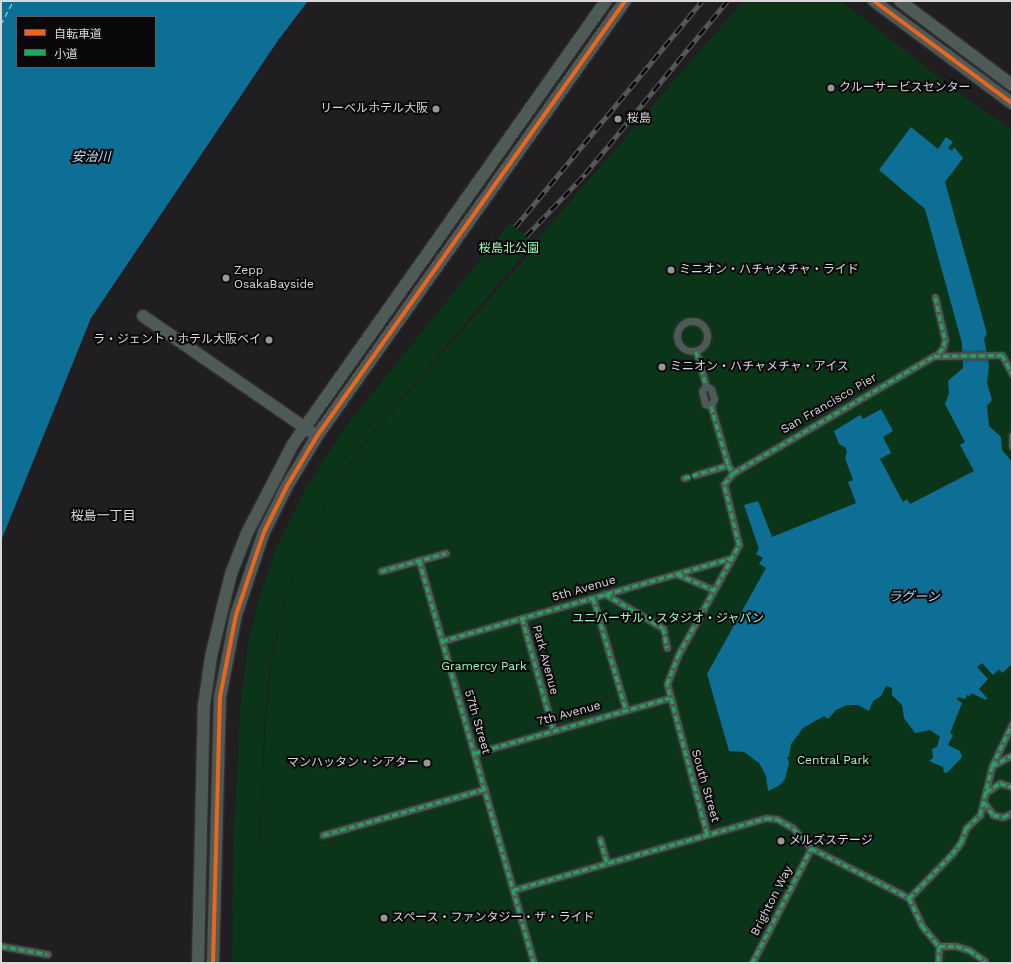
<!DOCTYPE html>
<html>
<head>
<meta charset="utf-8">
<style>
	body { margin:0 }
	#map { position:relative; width:1013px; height:964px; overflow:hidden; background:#211e22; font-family:"Work Sans","Noto Sans JP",sans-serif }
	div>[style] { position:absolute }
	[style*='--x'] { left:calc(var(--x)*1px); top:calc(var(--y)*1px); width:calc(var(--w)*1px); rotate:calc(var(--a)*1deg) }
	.green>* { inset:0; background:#0b3519 }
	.water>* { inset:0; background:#0d6f96 }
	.ferry>* { height:1px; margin-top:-0.5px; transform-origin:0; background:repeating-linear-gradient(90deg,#b3def6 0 5px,transparent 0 9px) }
	.roads { filter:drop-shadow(0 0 1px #3b393b) drop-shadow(0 0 1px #3b393b) }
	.pedestrian>* { height:7px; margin:-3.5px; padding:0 3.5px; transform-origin:3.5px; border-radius:3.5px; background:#4e5a56 }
	.pedestrian>.ring { margin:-3.5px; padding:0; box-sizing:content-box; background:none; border:7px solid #4e5a56; border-radius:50% }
	.tertiary>* { height:12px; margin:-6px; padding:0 6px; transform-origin:6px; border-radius:6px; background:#4e5a56 }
	.rail>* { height:4.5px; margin-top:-2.25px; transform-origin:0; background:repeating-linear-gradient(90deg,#0a080b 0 9px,#575b5a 0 18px); box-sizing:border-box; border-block:1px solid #575b5a }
	.quiet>* { height:3px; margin-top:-1.5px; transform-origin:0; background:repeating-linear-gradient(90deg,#20a55d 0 6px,transparent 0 9px) }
	.cycleway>* { height:4px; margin:-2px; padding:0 2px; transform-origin:2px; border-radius:2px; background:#eb651d }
	.dots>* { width:11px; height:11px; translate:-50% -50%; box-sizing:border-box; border:2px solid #0a080b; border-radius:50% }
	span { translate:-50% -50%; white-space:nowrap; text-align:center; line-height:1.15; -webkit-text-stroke:4px #0a080b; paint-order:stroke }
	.poi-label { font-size:12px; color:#dad7db }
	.left { translate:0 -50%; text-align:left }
	.right { translate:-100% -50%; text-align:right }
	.park-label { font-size:12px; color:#9efeb3 }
	.street-label { font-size:12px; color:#dad7db }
	.water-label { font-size:13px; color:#b3def6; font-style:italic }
	.neighbourhood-label { font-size:13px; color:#dad7db }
	.frame { position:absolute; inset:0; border:2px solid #dad7db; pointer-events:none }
	.legend { position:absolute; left:16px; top:16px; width:140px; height:52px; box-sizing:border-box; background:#0a080b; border:1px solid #5d5b5e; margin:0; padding:5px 7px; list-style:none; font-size:12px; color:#dad7db }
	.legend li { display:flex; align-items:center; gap:8px; height:20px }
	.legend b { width:20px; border:1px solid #5d5b5e }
</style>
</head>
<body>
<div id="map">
	<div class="green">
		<i style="clip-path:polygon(743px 1px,841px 1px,975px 105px,1012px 130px,1012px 963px,232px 963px,233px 853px,240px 709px,248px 644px,258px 601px,277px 547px,306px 489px,343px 430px,510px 223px,534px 242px,362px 445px,332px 492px,299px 562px,282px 609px,272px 654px,265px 712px,259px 867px,266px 712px,273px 654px,283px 609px,299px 562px,333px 491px,363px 446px,390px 413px,529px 254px,527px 252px)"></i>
	</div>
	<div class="water">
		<i style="clip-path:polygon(evenodd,1px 1px,308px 1px,279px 39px,91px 318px,1px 541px,1px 1px,17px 17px,155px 17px,155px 67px,17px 67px,17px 17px)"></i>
		<i style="clip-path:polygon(911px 127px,938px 149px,946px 137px,953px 142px,948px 148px,952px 151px,954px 147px,963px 158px,945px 182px,987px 334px,984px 338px,989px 366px,987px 383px,992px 400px,987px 406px,989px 426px,1001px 437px,1002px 450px,1012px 462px,1012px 664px,1002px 673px,999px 669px,993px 675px,982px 663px,977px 667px,988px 679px,979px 689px,987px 698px,986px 700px,971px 693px,970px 696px,967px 695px,965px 699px,958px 697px,957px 700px,962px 703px,950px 733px,953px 735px,948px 745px,960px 751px,962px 757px,948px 772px,944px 773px,943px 767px,929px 761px,933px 758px,932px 749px,937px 747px,940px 737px,930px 730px,915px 733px,904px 718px,902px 705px,892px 695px,892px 688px,886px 686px,881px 696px,873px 701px,869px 711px,858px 705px,847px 705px,836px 710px,828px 719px,824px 716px,803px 728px,791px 744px,789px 757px,787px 757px,789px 763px,785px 779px,780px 785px,768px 791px,766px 776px,759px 763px,744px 752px,729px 751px,707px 674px,766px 568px,759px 564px,763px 558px,756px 554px,759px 549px,744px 505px,758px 501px,772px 537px,856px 503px,848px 482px,853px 480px,845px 458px,847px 452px,845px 447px,839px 444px,834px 431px,860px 415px,863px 419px,881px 409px,893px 431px,883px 437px,891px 453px,880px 459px,903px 502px,907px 499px,910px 504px,974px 471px,960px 445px,965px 442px,945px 404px,949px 393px,948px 381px,963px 368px,962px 343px,925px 209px,879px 170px)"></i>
	</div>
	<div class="ferry">
		<i style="--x:1;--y:24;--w:26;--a:-62"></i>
	</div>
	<div class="roads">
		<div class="pedestrian">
			<i style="--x:935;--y:297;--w:44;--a:76.9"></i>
			<i style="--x:945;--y:340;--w:8;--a:104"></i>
			<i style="--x:943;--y:348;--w:9;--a:131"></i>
			<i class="ring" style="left:677px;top:321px;width:23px;height:23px"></i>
			<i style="--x:696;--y:351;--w:36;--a:74"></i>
			<i style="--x:706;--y:386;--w:6;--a:31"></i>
			<i style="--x:711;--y:389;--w:10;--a:73"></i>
			<i style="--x:714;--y:399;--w:8;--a:113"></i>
			<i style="--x:711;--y:406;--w:6;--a:-162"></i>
			<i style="--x:705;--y:404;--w:13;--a:-103"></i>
			<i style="--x:702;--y:391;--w:6;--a:-51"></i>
			<i style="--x:711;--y:406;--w:61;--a:73.9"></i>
			<i style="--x:728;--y:465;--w:9;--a:58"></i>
			<i style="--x:1012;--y:435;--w:11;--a:90"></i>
			<i style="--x:695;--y:475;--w:34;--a:-17"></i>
			<i style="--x:684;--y:478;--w:3;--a:-18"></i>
			<i style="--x:419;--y:560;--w:419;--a:74.1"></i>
			<i style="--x:381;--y:571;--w:67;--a:-15.5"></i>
			<i style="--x:677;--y:574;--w:40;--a:23.4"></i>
			<i style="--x:605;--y:594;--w:67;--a:30.4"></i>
			<i style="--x:663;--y:628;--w:4;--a:76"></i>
			<i style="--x:593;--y:598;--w:117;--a:73.6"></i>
			<i style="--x:522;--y:618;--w:116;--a:74.5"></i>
			<i style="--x:665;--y:638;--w:10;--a:79"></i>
			<i style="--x:442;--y:641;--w:302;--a:-16"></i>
			<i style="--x:475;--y:753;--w:202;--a:-15.8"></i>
			<i style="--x:992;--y:766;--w:23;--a:-29"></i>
			<i style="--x:987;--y:792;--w:16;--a:-35"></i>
			<i style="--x:1000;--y:783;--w:13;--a:18"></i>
			<i style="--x:984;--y:802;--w:16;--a:55"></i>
			<i style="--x:993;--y:815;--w:10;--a:11"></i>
			<i style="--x:1003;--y:817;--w:10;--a:-24"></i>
			<i style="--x:707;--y:834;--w:155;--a:-104.9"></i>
			<i style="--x:667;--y:684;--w:31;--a:-69"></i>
			<i style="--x:678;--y:655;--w:126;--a:-61"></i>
			<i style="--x:739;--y:545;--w:63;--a:-103.8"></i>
			<i style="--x:724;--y:484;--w:14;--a:-51"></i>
			<i style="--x:733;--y:473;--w:233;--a:-30.2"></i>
			<i style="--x:934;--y:356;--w:68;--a:-0.8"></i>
			<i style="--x:1002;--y:355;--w:21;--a:62"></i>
			<i style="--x:323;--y:835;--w:168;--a:-15.9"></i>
			<i style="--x:600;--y:839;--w:25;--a:74"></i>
			<i style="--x:513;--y:890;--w:263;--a:-15.9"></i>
			<i style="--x:766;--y:818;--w:11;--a:5"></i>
			<i style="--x:777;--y:819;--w:18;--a:29"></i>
			<i style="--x:793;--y:828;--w:27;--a:48"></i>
			<i style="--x:811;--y:848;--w:110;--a:27"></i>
			<i style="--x:909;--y:898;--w:62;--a:-45.7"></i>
			<i style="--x:952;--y:854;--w:15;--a:-53"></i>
			<i style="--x:961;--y:842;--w:15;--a:-70"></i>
			<i style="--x:966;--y:828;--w:19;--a:-43"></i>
			<i style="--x:980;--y:815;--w:50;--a:-76.2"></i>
			<i style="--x:992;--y:766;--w:47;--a:-64.5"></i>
			<i style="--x:909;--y:898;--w:31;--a:65"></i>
			<i style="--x:922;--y:926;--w:26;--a:50"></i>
			<i style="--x:939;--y:946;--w:17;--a:93"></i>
			<i style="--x:1;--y:946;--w:47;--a:9.9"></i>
			<i style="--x:939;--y:946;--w:17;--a:0"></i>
			<i style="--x:956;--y:946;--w:14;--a:17"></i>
			<i style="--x:969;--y:950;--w:19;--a:35"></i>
			<i style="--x:752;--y:963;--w:129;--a:-62.8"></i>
		</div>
		<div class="tertiary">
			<i style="--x:874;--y:1;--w:172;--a:36.5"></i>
			<i style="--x:900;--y:1;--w:140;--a:36.9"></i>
			<i style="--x:143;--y:316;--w:203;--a:34.6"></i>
			<i style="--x:198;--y:963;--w:258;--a:-88.7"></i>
			<i style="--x:204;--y:705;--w:49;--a:-81.7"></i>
			<i style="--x:211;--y:657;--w:48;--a:-76.8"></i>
			<i style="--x:222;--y:610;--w:37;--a:-76"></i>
			<i style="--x:231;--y:574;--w:44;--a:-68.7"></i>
			<i style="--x:247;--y:533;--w:100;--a:-62.7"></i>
			<i style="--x:293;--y:444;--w:542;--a:-54.76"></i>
			<i style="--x:213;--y:963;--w:266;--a:-88.5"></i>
			<i style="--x:220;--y:697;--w:84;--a:-79"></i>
			<i style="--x:236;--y:615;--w:88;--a:-71.4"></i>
			<i style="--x:264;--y:532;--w:51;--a:-63.4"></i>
			<i style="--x:287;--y:486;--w:58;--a:-59"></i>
			<i style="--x:317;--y:436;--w:533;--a:-54.7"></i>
		</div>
	</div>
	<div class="rail">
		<i style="--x:515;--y:227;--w:293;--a:-50.4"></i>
		<i style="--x:526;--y:236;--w:86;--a:-46.4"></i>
		<i style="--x:585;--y:174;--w:224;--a:-50.6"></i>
	</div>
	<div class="quiet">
		<i style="--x:935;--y:297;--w:44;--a:76.9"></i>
		<i style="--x:945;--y:340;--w:8;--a:104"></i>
		<i style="--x:943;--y:348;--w:9;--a:131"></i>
		<i style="--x:696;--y:351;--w:36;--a:74"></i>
		<i style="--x:711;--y:406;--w:61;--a:73.9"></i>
		<i style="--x:728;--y:465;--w:9;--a:58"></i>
		<i style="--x:1012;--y:435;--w:11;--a:90"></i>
		<i style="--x:684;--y:478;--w:46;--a:-16.5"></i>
		<i style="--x:419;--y:560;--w:419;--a:74.1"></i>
		<i style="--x:381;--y:571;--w:67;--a:-15.5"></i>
		<i style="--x:677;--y:574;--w:40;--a:23.4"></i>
		<i style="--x:605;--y:594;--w:67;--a:30.4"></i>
		<i style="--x:663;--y:628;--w:20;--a:79"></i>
		<i style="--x:593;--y:598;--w:117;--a:73.6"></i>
		<i style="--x:522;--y:618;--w:116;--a:74.5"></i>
		<i style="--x:442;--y:641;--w:302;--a:-16"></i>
		<i style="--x:475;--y:753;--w:202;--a:-15.8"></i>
		<i style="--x:992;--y:766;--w:23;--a:-29"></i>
		<i style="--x:986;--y:792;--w:17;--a:-33"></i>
		<i style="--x:1000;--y:783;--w:13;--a:18"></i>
		<i style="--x:984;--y:802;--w:16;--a:55"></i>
		<i style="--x:993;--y:815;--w:10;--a:11"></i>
		<i style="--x:1003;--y:817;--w:10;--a:-24"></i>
		<i style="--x:707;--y:834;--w:155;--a:-104.9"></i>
		<i style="--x:667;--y:684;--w:31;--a:-69"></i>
		<i style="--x:678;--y:655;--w:126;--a:-61"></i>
		<i style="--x:739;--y:545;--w:63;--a:-103.8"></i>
		<i style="--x:724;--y:484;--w:14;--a:-51"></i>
		<i style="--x:733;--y:473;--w:233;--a:-30.2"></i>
		<i style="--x:934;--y:356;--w:68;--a:-0.8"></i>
		<i style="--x:1002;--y:355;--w:21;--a:62"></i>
		<i style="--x:323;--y:835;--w:168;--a:-15.9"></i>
		<i style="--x:600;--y:839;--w:25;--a:74"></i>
		<i style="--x:513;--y:890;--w:263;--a:-15.9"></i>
		<i style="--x:766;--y:818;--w:11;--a:5"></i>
		<i style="--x:777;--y:819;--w:18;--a:29"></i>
		<i style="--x:793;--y:828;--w:27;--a:48"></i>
		<i style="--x:811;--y:848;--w:110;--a:27"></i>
		<i style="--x:909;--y:898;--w:62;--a:-45.7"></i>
		<i style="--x:952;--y:854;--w:15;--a:-53"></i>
		<i style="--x:961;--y:842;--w:15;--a:-70"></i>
		<i style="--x:966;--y:828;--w:19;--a:-43"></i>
		<i style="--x:980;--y:815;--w:50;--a:-76.2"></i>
		<i style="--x:992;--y:766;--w:47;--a:-64.5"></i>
		<i style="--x:909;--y:898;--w:31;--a:65"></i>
		<i style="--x:922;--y:926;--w:26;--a:50"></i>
		<i style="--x:939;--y:946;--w:17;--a:93"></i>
		<i style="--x:1;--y:946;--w:47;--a:9.9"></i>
		<i style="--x:939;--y:946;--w:17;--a:0"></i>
		<i style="--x:956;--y:946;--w:14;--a:17"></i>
		<i style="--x:969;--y:950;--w:19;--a:35"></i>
		<i style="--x:752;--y:963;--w:129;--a:-62.8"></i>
	</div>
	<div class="cycleway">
		<i style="--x:874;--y:1;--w:172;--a:36.5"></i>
		<i style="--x:213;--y:963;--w:266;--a:-88.5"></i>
		<i style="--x:220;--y:697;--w:84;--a:-79"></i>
		<i style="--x:236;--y:615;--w:88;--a:-71.4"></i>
		<i style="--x:264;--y:532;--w:51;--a:-63.4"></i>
		<i style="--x:287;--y:486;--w:58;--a:-59"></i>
		<i style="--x:317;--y:436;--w:533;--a:-54.7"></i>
	</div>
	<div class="dots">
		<i style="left:831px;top:88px;background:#99969a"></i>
		<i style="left:436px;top:109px;background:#99969a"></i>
		<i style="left:618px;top:119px;background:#99969a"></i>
		<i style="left:671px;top:270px;background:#99969a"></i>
		<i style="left:226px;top:278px;background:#99969a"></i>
		<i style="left:269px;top:340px;background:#99969a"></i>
		<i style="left:662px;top:367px;background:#99969a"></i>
		<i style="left:427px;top:763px;background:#99969a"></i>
		<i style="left:781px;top:841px;background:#99969a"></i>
		<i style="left:384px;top:918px;background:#99969a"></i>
	</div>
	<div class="poi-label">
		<span class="left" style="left:839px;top:88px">クルーサービスセンター</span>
		<span class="right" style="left:428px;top:109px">リーベルホテル大阪</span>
		<span class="left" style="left:627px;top:119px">桜島</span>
		<span class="left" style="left:679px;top:270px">ミニオン・ハチャメチャ・ライド</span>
		<span class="left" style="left:234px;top:278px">Zepp<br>OsakaBayside</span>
		<span class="right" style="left:261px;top:340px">ラ・ジェント・ホテル大阪ベイ</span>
		<span class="left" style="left:670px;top:367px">ミニオン・ハチャメチャ・アイス</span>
		<span class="right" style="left:419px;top:763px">マンハッタン・シアター</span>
		<span class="left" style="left:789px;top:841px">メルズステージ</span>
		<span class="left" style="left:392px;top:918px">スペース・ファンタジー・ザ・ライド</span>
	</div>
	<div class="park-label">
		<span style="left:509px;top:249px">桜島北公園</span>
		<span style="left:668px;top:619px">ユニバーサル・スタジオ・ジャパン</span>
		<span style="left:484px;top:667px">Gramercy Park</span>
		<span style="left:833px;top:761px">Central Park</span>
	</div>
	<div class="street-label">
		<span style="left:829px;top:404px;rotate:-30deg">San Francisco Pier</span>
		<span style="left:584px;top:589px;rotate:-16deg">5th Avenue</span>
		<span style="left:545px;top:660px;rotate:75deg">Park Avenue</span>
		<span style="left:569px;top:714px;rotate:-15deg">7th Avenue</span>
		<span style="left:477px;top:722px;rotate:74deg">57th Street</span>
		<span style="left:705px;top:786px;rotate:74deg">South Street</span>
		<span style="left:772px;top:901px;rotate:-63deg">Brighton Way</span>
	</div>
	<div class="water-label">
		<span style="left:91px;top:157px">安治川</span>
		<span style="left:914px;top:597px">ラグーン</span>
	</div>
	<div class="neighbourhood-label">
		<span style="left:103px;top:516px">桜島一丁目</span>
	</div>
	<div class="frame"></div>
	<ul class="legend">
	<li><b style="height:5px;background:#eb651d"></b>自転車道</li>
	<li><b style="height:5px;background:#20a55d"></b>小道</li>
	</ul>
</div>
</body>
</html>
